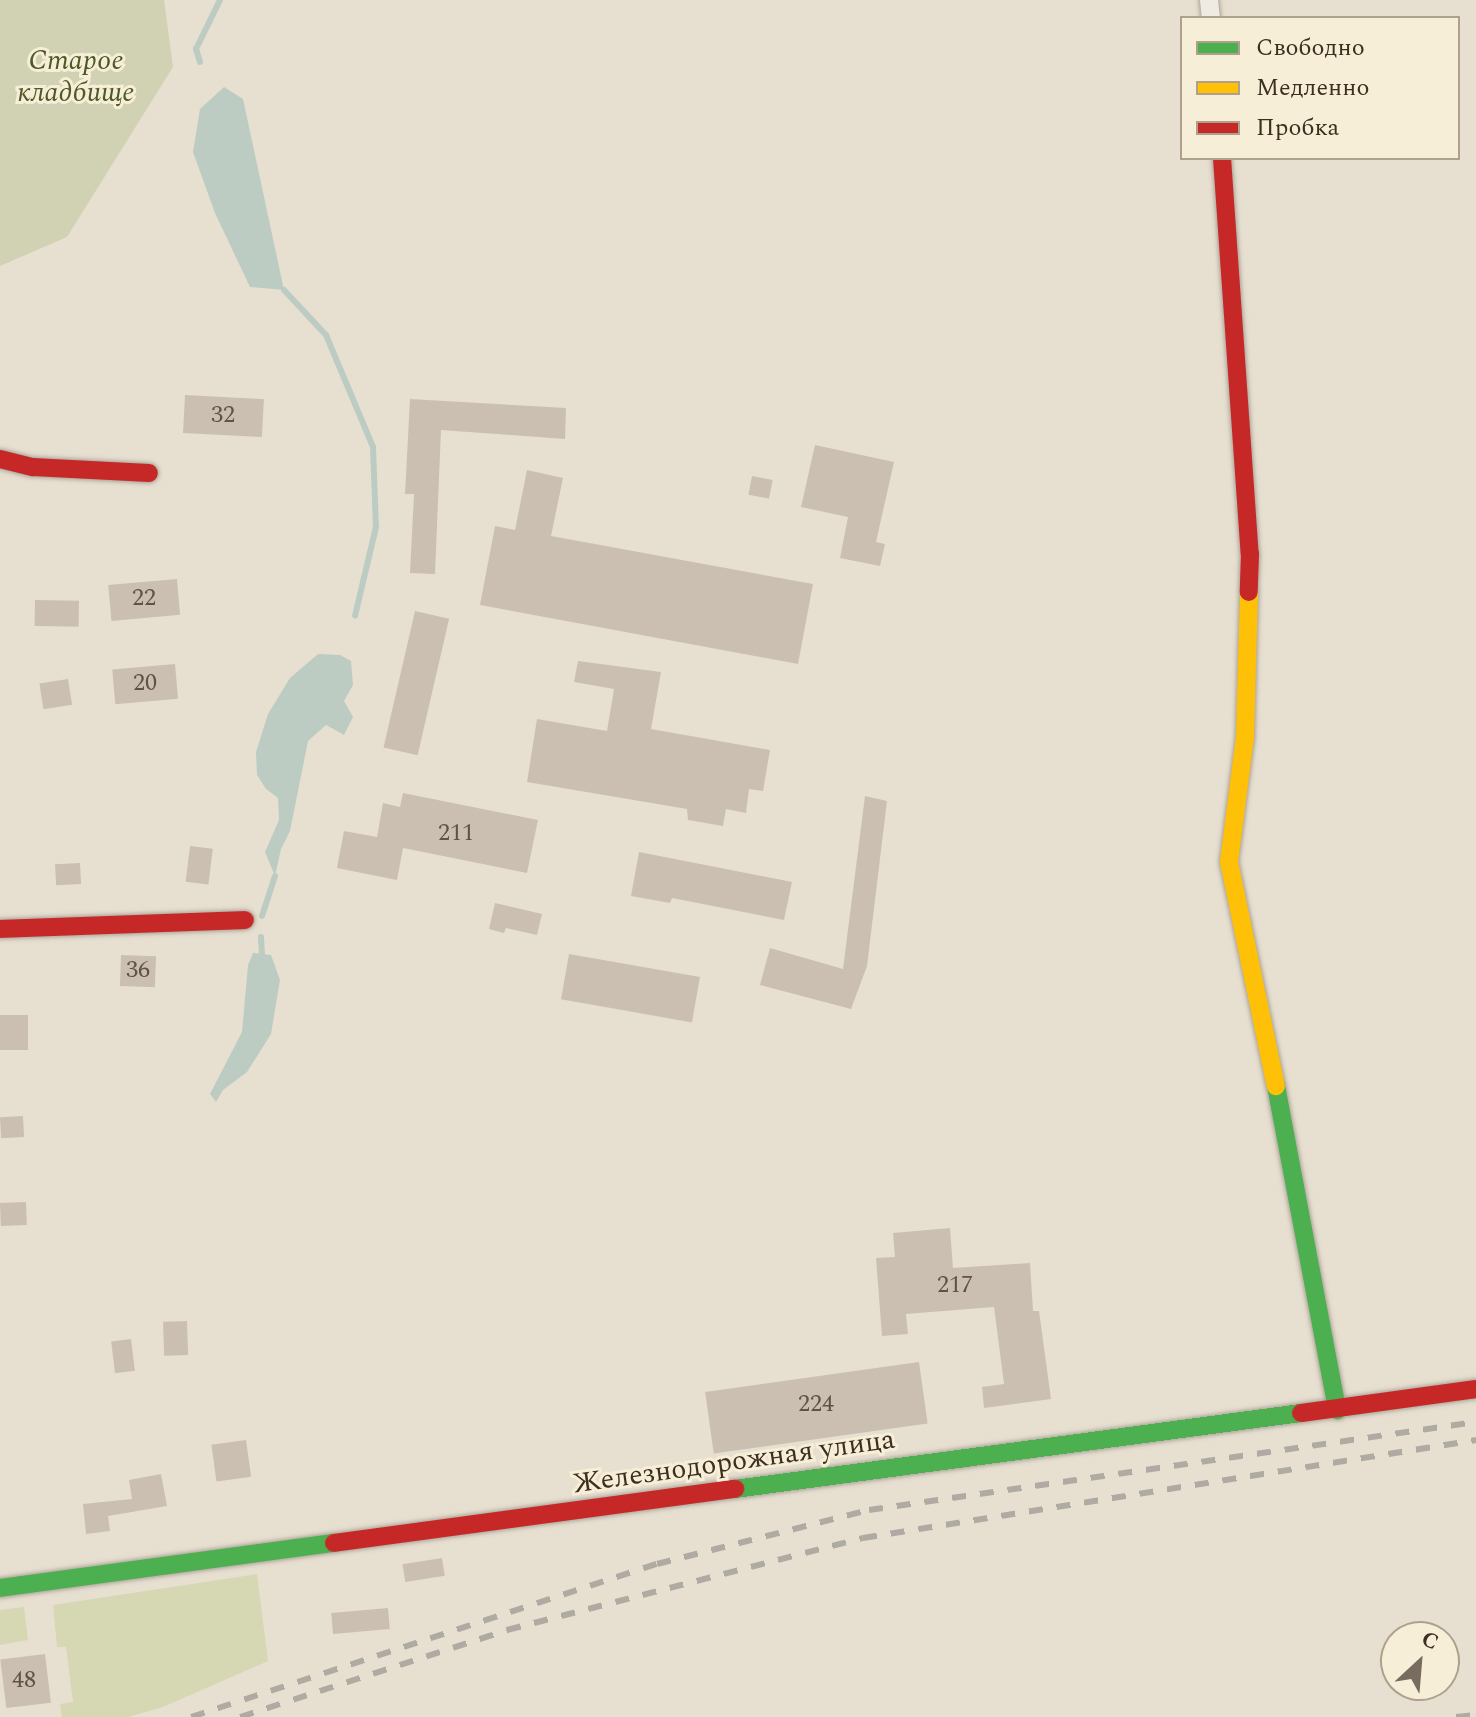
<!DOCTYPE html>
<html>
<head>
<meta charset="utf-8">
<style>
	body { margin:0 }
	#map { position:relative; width:1476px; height:1717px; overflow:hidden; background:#e7e0d1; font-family:Spectral,serif }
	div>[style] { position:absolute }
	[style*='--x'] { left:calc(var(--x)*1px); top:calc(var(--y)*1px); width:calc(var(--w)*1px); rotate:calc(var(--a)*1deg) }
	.green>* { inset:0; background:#d6d7b3 }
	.cemetery>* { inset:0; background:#d1d1b3 }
	.water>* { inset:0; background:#bcccc2 }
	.stream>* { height:6px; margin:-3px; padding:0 3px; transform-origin:3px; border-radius:3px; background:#bcccc2 }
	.building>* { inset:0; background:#cbbfb2; transform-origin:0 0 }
	.roads { filter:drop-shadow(0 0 2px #ada599) drop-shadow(0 0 2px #ada599) }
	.street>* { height:18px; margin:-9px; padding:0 9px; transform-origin:9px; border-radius:9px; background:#efebe3 }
	.fast>* { height:18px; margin:-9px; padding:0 9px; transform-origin:9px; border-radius:9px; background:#4caf50 }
	.slow>* { height:18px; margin:-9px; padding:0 9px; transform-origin:9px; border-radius:9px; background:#ffc107 }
	.jam>* { height:18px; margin:-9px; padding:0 9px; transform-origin:9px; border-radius:9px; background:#c62828 }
	.rail>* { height:6px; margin-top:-3px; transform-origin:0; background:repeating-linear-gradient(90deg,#afaaa2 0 14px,transparent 0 28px) }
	span { translate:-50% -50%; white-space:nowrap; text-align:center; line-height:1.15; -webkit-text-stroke:6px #f7eed8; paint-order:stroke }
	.number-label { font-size:24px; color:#605244 }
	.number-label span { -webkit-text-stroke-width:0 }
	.park-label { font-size:28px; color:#4d5a26; font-style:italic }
	.street-label { font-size:28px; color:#3d2e20 }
	.legend { position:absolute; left:1180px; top:16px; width:280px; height:144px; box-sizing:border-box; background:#f7eed8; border:2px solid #ada18e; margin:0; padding:10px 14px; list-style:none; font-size:24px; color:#3d2e20 }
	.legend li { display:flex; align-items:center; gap:16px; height:40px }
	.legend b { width:40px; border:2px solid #ada18e }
	.north { position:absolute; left:1380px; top:1621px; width:80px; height:80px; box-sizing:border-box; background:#f7eed8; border:2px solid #ada18e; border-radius:50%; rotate:26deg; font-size:22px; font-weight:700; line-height:32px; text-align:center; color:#3d2e20 }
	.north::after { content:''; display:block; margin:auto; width:28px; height:36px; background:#786c5e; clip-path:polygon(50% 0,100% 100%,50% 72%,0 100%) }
</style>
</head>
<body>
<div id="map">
	<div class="green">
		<i style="clip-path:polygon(257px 1574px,268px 1661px,163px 1707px,128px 1717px,62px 1717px,60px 1704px,73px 1702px,66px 1647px,57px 1647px,53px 1605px)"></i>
		<i style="clip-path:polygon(24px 1607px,28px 1640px,0 1645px,0 1610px)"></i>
	</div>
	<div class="cemetery">
		<i style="clip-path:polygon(0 0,164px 0,173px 67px,67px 237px,0 266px)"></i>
	</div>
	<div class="water">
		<i style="clip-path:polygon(224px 87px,243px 99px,284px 290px,250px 287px,215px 213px,193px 152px,200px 109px)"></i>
		<i style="clip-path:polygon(318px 654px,340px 655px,351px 661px,353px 685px,344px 701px,353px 717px,344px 735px,326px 725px,308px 741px,290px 831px,281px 849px,275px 876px,265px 852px,279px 820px,278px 798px,266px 789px,257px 775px,256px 752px,268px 714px,290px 678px)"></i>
		<i style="clip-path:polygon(253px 953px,271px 955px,280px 980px,271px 1034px,247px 1072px,223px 1090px,216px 1102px,210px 1094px,242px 1032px,248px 965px)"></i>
	</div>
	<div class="stream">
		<i style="--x:200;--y:62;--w:14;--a:-107"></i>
		<i style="--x:196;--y:49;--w:55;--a:-63.9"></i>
		<i style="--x:284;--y:290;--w:62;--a:47"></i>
		<i style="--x:326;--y:335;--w:121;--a:67.2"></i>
		<i style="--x:373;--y:447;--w:80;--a:87.9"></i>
		<i style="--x:376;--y:527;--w:91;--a:103.3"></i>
		<i style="--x:262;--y:916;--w:42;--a:-72"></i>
		<i style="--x:261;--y:937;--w:17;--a:87"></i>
	</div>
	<div class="building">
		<i style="left:185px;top:395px;width:79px;height:38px;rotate:3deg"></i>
		<i style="clip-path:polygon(410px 399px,566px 408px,565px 439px,441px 430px,435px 574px,410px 573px,414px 494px,405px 494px)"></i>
		<i style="clip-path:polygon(815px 445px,894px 462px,876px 542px,885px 544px,880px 566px,840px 558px,848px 517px,801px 507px)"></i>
		<i style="clip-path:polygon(527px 470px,563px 478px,551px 536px,813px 584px,798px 664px,480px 605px,495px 526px,515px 530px)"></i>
		<i style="left:752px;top:476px;width:21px;height:19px;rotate:11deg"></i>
		<i style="left:177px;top:579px;width:36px;height:69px;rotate:85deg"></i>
		<i style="left:35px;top:600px;width:44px;height:26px;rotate:1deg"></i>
		<i style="left:415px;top:611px;width:35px;height:140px;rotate:13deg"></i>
		<i style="clip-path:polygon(578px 661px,661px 672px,651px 729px,770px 750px,763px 791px,749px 789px,746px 813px,726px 809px,723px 826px,688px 820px,687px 809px,527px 782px,537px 719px,607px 731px,614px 689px,574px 682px)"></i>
		<i style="left:175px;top:664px;width:35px;height:63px;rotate:85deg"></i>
		<i style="left:68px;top:679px;width:26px;height:29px;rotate:81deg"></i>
		<i style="clip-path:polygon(403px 793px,538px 820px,527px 873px,403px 848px,397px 880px,337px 868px,344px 831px,377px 837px,383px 803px,400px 807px)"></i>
		<i style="clip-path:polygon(865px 796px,887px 801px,867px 966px,851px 1009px,760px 985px,770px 948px,843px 969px)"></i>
		<i style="left:190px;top:846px;width:23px;height:36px;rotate:7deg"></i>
		<i style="clip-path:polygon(639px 852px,792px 882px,784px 920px,672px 898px,670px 903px,631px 896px)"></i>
		<i style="left:80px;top:863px;width:21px;height:25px;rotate:87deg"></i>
		<i style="clip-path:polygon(495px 903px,542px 914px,537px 935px,506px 928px,504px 933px,489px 929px)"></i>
		<i style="left:569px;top:954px;width:133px;height:46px;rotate:10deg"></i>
		<i style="left:121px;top:955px;width:35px;height:31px;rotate:2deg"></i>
		<i style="left:0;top:1015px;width:28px;height:35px"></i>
		<i style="left:23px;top:1116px;width:21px;height:23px;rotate:87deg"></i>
		<i style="left:26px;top:1202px;width:23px;height:26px;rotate:88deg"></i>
		<i style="clip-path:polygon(950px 1228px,953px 1268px,1030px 1263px,1033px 1311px,1039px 1311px,1051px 1399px,984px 1408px,982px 1387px,1004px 1384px,994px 1307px,906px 1314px,908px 1334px,882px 1336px,876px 1258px,895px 1257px,893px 1233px)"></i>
		<i style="left:187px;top:1321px;width:34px;height:24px;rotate:88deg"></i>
		<i style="left:131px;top:1339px;width:32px;height:20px;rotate:83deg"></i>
		<i style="left:919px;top:1362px;width:62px;height:216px;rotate:82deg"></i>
		<i style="left:246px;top:1440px;width:37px;height:35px;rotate:82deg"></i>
		<i style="clip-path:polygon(161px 1474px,167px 1506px,108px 1516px,110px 1531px,86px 1534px,83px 1504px,132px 1499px,129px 1480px)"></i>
		<i style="left:442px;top:1558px;width:18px;height:40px;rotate:81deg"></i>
		<i style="left:388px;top:1608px;width:21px;height:57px;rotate:85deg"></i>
		<i style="left:45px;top:1654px;width:49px;height:45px;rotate:83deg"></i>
	</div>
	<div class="roads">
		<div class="street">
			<i style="--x:1209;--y:0;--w:18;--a:84"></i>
		</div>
		<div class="fast">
			<i style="--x:1276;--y:1086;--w:330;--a:79.3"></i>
			<i style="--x:735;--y:1489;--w:571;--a:-7.65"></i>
			<i style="--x:0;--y:1588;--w:337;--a:-7.7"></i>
		</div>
		<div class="slow">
			<i style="--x:1249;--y:592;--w:145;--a:91.6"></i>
			<i style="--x:1245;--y:737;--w:126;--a:97.3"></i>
			<i style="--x:1229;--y:862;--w:229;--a:78.2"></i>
		</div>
		<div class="jam">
			<i style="--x:1222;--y:158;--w:397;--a:86"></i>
			<i style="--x:1250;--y:554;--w:38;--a:92"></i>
			<i style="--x:0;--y:459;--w:34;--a:14"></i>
			<i style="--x:33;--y:467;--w:116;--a:3"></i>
			<i style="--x:0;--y:929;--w:245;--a:-2.1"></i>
			<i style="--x:1301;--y:1413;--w:177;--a:-7.8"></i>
			<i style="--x:334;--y:1543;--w:405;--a:-7.7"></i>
		</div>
	</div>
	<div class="rail">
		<i style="--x:191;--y:1717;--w:490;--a:-18.2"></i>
		<i style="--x:657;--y:1564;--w:219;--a:-14.3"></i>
		<i style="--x:869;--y:1510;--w:613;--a:-8.25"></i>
		<i style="--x:240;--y:1717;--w:281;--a:-18"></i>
		<i style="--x:507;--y:1630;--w:368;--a:-14.5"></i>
		<i style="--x:863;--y:1538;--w:621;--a:-9.08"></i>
		<i style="--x:1456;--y:1717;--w:20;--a:-6"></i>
	</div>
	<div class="number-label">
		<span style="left:223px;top:416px">32</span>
		<span style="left:144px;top:599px">22</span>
		<span style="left:145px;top:684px">20</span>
		<span style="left:456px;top:834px">211</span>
		<span style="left:138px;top:971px">36</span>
		<span style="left:955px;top:1286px">217</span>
		<span style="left:816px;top:1405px">224</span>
		<span style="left:24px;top:1681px">48</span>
	</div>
	<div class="park-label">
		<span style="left:76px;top:77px">Старое<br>кладбище</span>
	</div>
	<div class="street-label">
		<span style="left:734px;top:1462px;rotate:-8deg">Железнодорожная улица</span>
	</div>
	<ul class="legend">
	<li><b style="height:10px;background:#4caf50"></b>Свободно</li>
	<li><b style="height:10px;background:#ffc107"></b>Медленно</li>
	<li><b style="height:10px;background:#c62828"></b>Пробка</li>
	</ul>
	<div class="north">С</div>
</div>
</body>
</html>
